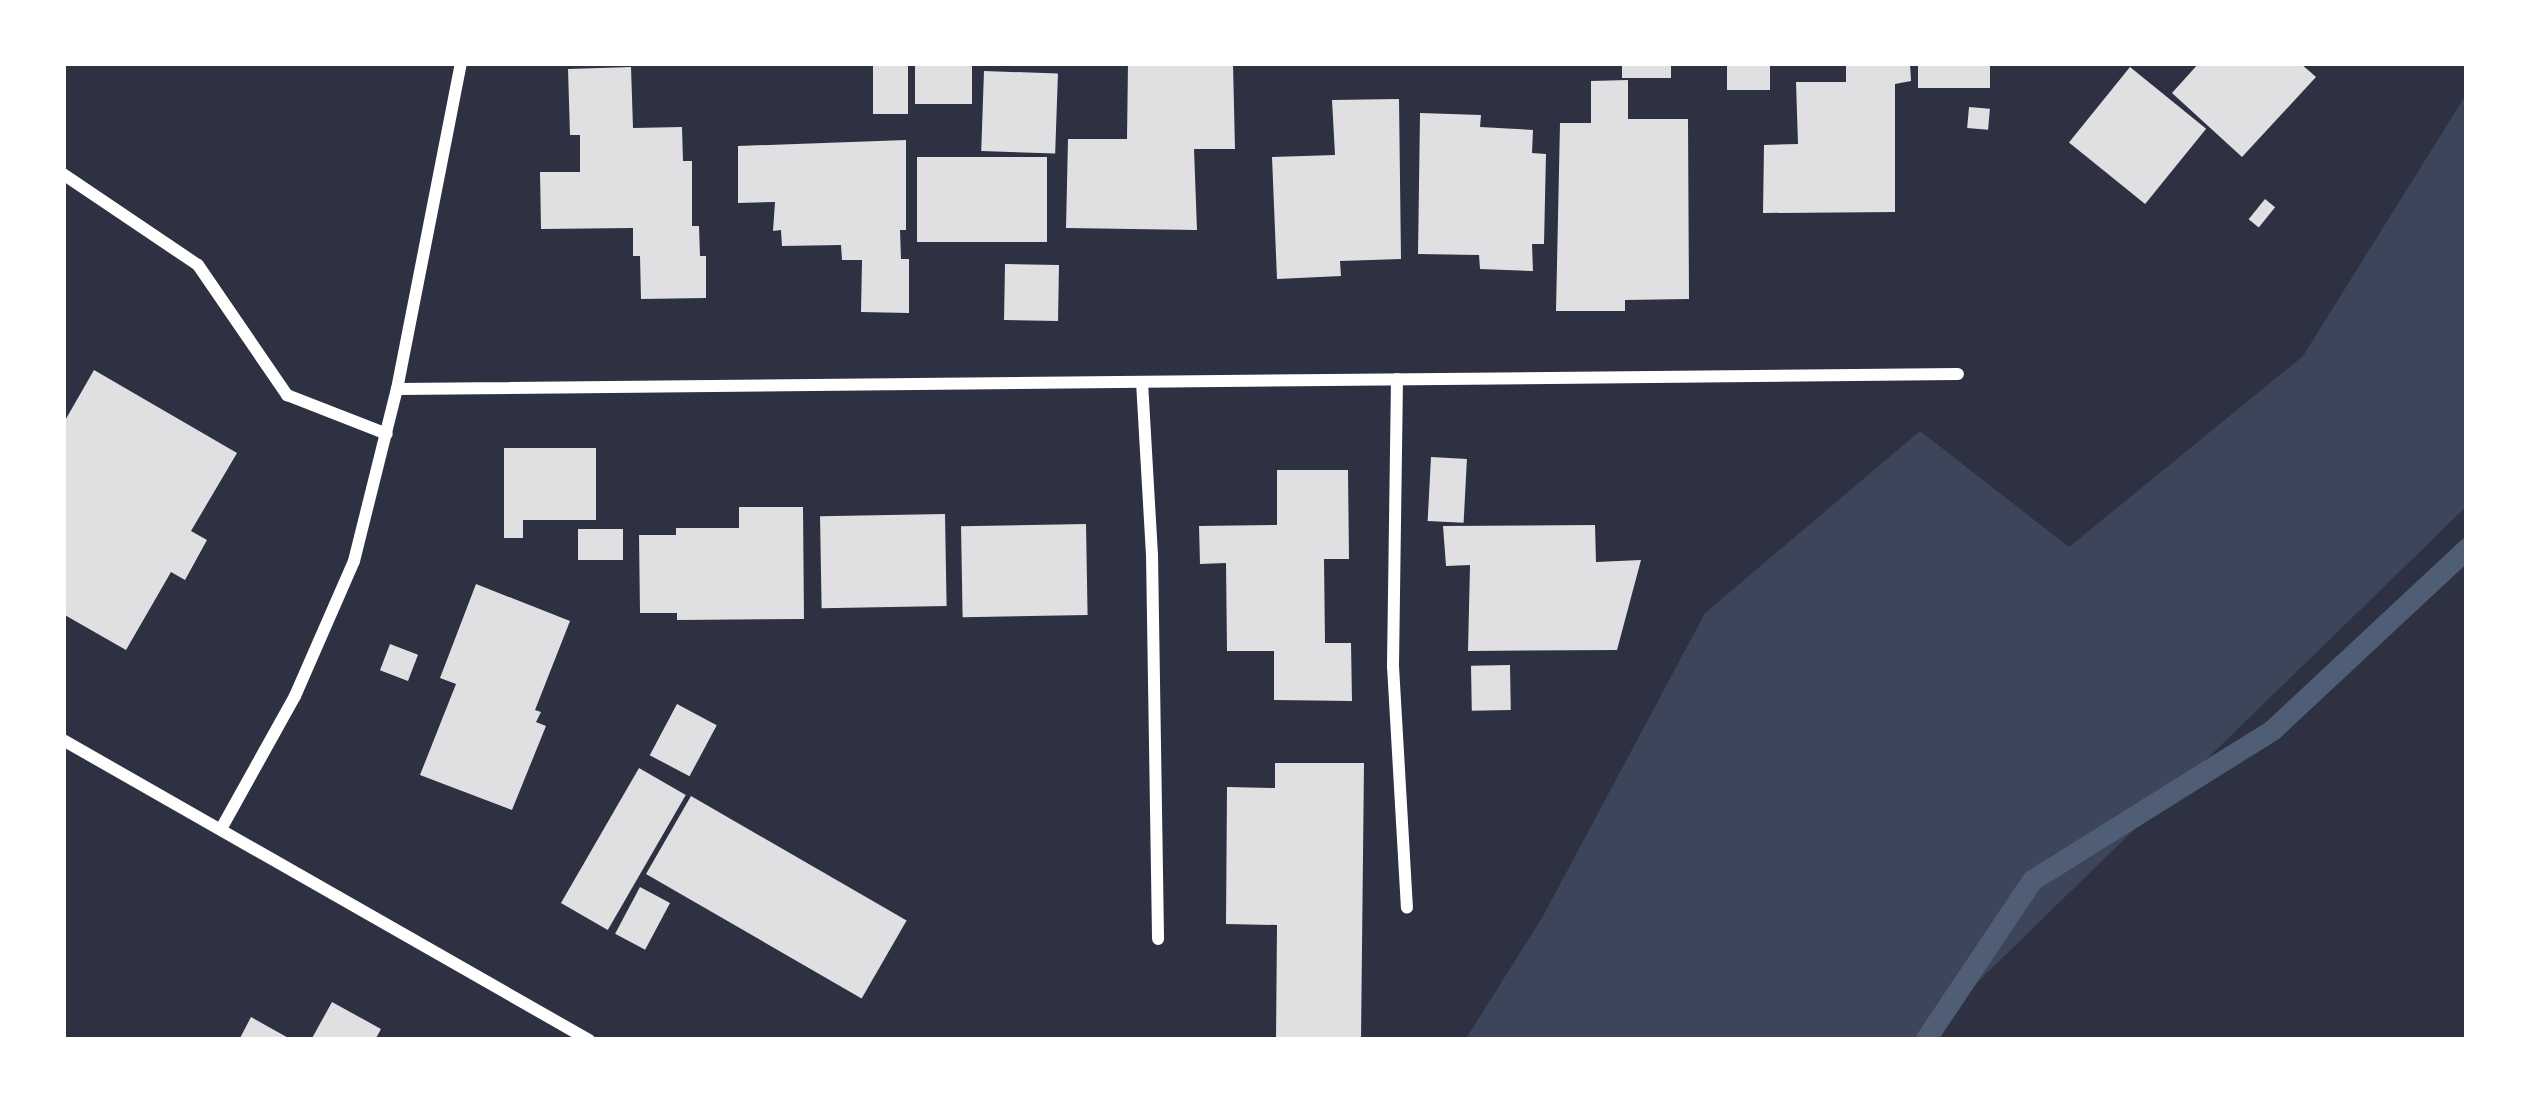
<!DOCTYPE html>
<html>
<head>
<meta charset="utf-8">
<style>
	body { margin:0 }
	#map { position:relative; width:2530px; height:1103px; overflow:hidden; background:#2d3142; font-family:Literata,serif }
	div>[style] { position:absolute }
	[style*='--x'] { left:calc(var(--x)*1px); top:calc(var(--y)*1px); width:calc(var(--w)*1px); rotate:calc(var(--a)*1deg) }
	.green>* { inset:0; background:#3c4559 }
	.stream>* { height:21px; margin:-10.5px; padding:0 10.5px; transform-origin:10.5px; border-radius:10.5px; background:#4f5d75 }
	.building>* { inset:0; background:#e0e0e3; transform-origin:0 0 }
	.minor>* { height:12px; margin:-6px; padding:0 6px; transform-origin:6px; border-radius:6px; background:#fff }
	span { translate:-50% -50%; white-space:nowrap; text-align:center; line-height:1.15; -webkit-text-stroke:12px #fff; paint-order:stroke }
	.frame { position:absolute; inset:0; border:66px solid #fff; pointer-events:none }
</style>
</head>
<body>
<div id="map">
	<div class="green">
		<i style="clip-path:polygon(2467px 93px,2467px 506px,1918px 1040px,1465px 1040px,1542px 918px,1705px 613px,1920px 431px,2069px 547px,2303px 356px)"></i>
	</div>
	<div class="stream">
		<i style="--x:1925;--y:1040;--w:192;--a:-56.2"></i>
		<i style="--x:2032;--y:880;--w:283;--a:-32"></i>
		<i style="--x:2272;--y:730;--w:267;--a:-43"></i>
	</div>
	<div class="building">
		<i style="left:873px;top:63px;width:35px;height:51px"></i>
		<i style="left:915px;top:63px;width:57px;height:41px"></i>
		<i style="clip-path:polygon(1128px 63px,1233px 63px,1235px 149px,1194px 149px,1197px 230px,1066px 228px,1068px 139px,1127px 139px)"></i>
		<i style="left:1622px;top:63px;width:49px;height:15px"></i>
		<i style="left:1727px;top:63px;width:43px;height:27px"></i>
		<i style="clip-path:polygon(1846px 63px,1910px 63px,1911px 81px,1895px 84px,1895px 212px,1763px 213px,1764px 145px,1798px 144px,1796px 82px,1846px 82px)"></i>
		<i style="left:1918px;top:63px;width:72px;height:25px"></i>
		<i style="clip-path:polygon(2199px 63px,2300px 63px,2316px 77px,2242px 157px,2172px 93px)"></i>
		<i style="clip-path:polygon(631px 67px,633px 128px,682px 127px,683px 161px,692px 161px,692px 226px,699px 226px,700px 256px,706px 256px,706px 298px,641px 299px,640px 256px,633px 256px,633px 228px,541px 229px,540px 172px,580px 172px,580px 135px,570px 135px,568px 69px)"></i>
		<i style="left:2130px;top:67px;width:98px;height:97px;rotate:39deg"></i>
		<i style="left:984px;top:71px;width:74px;height:80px;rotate:2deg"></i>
		<i style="clip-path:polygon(1628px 80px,1628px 119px,1688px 119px,1689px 299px,1625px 300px,1625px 311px,1556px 311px,1560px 123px,1591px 123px,1591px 81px)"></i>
		<i style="clip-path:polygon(1399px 99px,1401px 259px,1340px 261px,1341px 276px,1277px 279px,1272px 157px,1335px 155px,1332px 100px)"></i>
		<i style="left:1969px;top:107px;width:21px;height:21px;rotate:5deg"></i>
		<i style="clip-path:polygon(1420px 113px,1481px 115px,1480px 127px,1533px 130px,1532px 153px,1546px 154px,1544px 244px,1532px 244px,1533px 271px,1480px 269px,1479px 255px,1418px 254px)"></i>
		<i style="clip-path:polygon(906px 140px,906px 230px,900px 230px,901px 259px,909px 259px,909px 313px,861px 312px,862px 260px,842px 260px,841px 245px,782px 246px,781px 230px,773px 231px,775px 202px,738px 203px,738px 146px)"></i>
		<i style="left:917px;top:157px;width:130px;height:85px"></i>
		<i style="left:2265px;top:199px;width:13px;height:26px;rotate:39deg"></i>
		<i style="left:1005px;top:264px;width:54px;height:56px;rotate:1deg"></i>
		<i style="clip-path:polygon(94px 370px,237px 453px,191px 531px,207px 540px,185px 580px,171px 572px,126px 650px,63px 614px,63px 424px)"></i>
		<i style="clip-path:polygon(504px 448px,596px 448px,596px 520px,523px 520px,523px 538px,504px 538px)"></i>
		<i style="left:1431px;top:457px;width:36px;height:64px;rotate:3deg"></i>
		<i style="clip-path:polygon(1277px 470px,1348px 470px,1349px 559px,1324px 559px,1325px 643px,1351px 643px,1352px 701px,1274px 700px,1274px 651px,1227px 651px,1226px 563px,1200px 564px,1199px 526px,1277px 525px)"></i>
		<i style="clip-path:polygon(739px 507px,803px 507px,804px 619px,677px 620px,677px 613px,640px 613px,639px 535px,676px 535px,676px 528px,739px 528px)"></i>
		<i style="left:945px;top:514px;width:92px;height:125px;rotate:89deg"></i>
		<i style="left:1086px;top:524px;width:91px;height:125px;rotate:89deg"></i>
		<i style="clip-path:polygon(1595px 525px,1596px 562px,1641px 560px,1617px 650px,1468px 651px,1470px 565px,1446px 566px,1443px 526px)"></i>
		<i style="left:578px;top:529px;width:45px;height:31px"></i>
		<i style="clip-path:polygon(476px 584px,570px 621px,535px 710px,541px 712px,536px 722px,546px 726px,512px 810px,420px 775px,456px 684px,440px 678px)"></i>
		<i style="left:390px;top:644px;width:30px;height:28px;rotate:21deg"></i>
		<i style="left:1510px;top:665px;width:45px;height:39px;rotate:89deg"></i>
		<i style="left:677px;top:704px;width:45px;height:58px;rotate:28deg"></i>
		<i style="clip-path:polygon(1275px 763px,1364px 763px,1361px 1040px,1276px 1040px,1277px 925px,1226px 924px,1227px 787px,1275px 788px)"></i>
		<i style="left:639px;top:768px;width:54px;height:156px;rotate:30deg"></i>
		<i style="left:691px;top:796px;width:249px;height:90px;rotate:30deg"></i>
		<i style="left:640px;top:887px;width:34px;height:53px;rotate:28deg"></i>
		<i style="clip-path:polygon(332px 1002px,381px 1029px,375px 1040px,311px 1040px)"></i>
		<i style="clip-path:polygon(251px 1017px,292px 1040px,239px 1040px)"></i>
	</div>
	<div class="minor">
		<i style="--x:63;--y:174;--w:163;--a:34"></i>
		<i style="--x:198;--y:265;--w:158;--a:55.6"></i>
		<i style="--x:287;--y:395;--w:107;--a:21.3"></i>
		<i style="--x:1397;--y:379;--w:287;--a:90.8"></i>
		<i style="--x:1393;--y:666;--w:242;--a:86.7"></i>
		<i style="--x:1142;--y:382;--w:172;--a:86.7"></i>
		<i style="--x:1152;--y:554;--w:385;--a:89.1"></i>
		<i style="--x:397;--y:389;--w:1561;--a:-0.55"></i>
		<i style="--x:63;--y:740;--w:606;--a:29.7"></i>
		<i style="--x:221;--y:829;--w:152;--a:-60.9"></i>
		<i style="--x:295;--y:696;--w:147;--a:-66.4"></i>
		<i style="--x:354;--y:561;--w:177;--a:-76"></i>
		<i style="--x:397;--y:389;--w:332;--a:-78.9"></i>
	</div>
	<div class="frame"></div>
</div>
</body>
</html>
